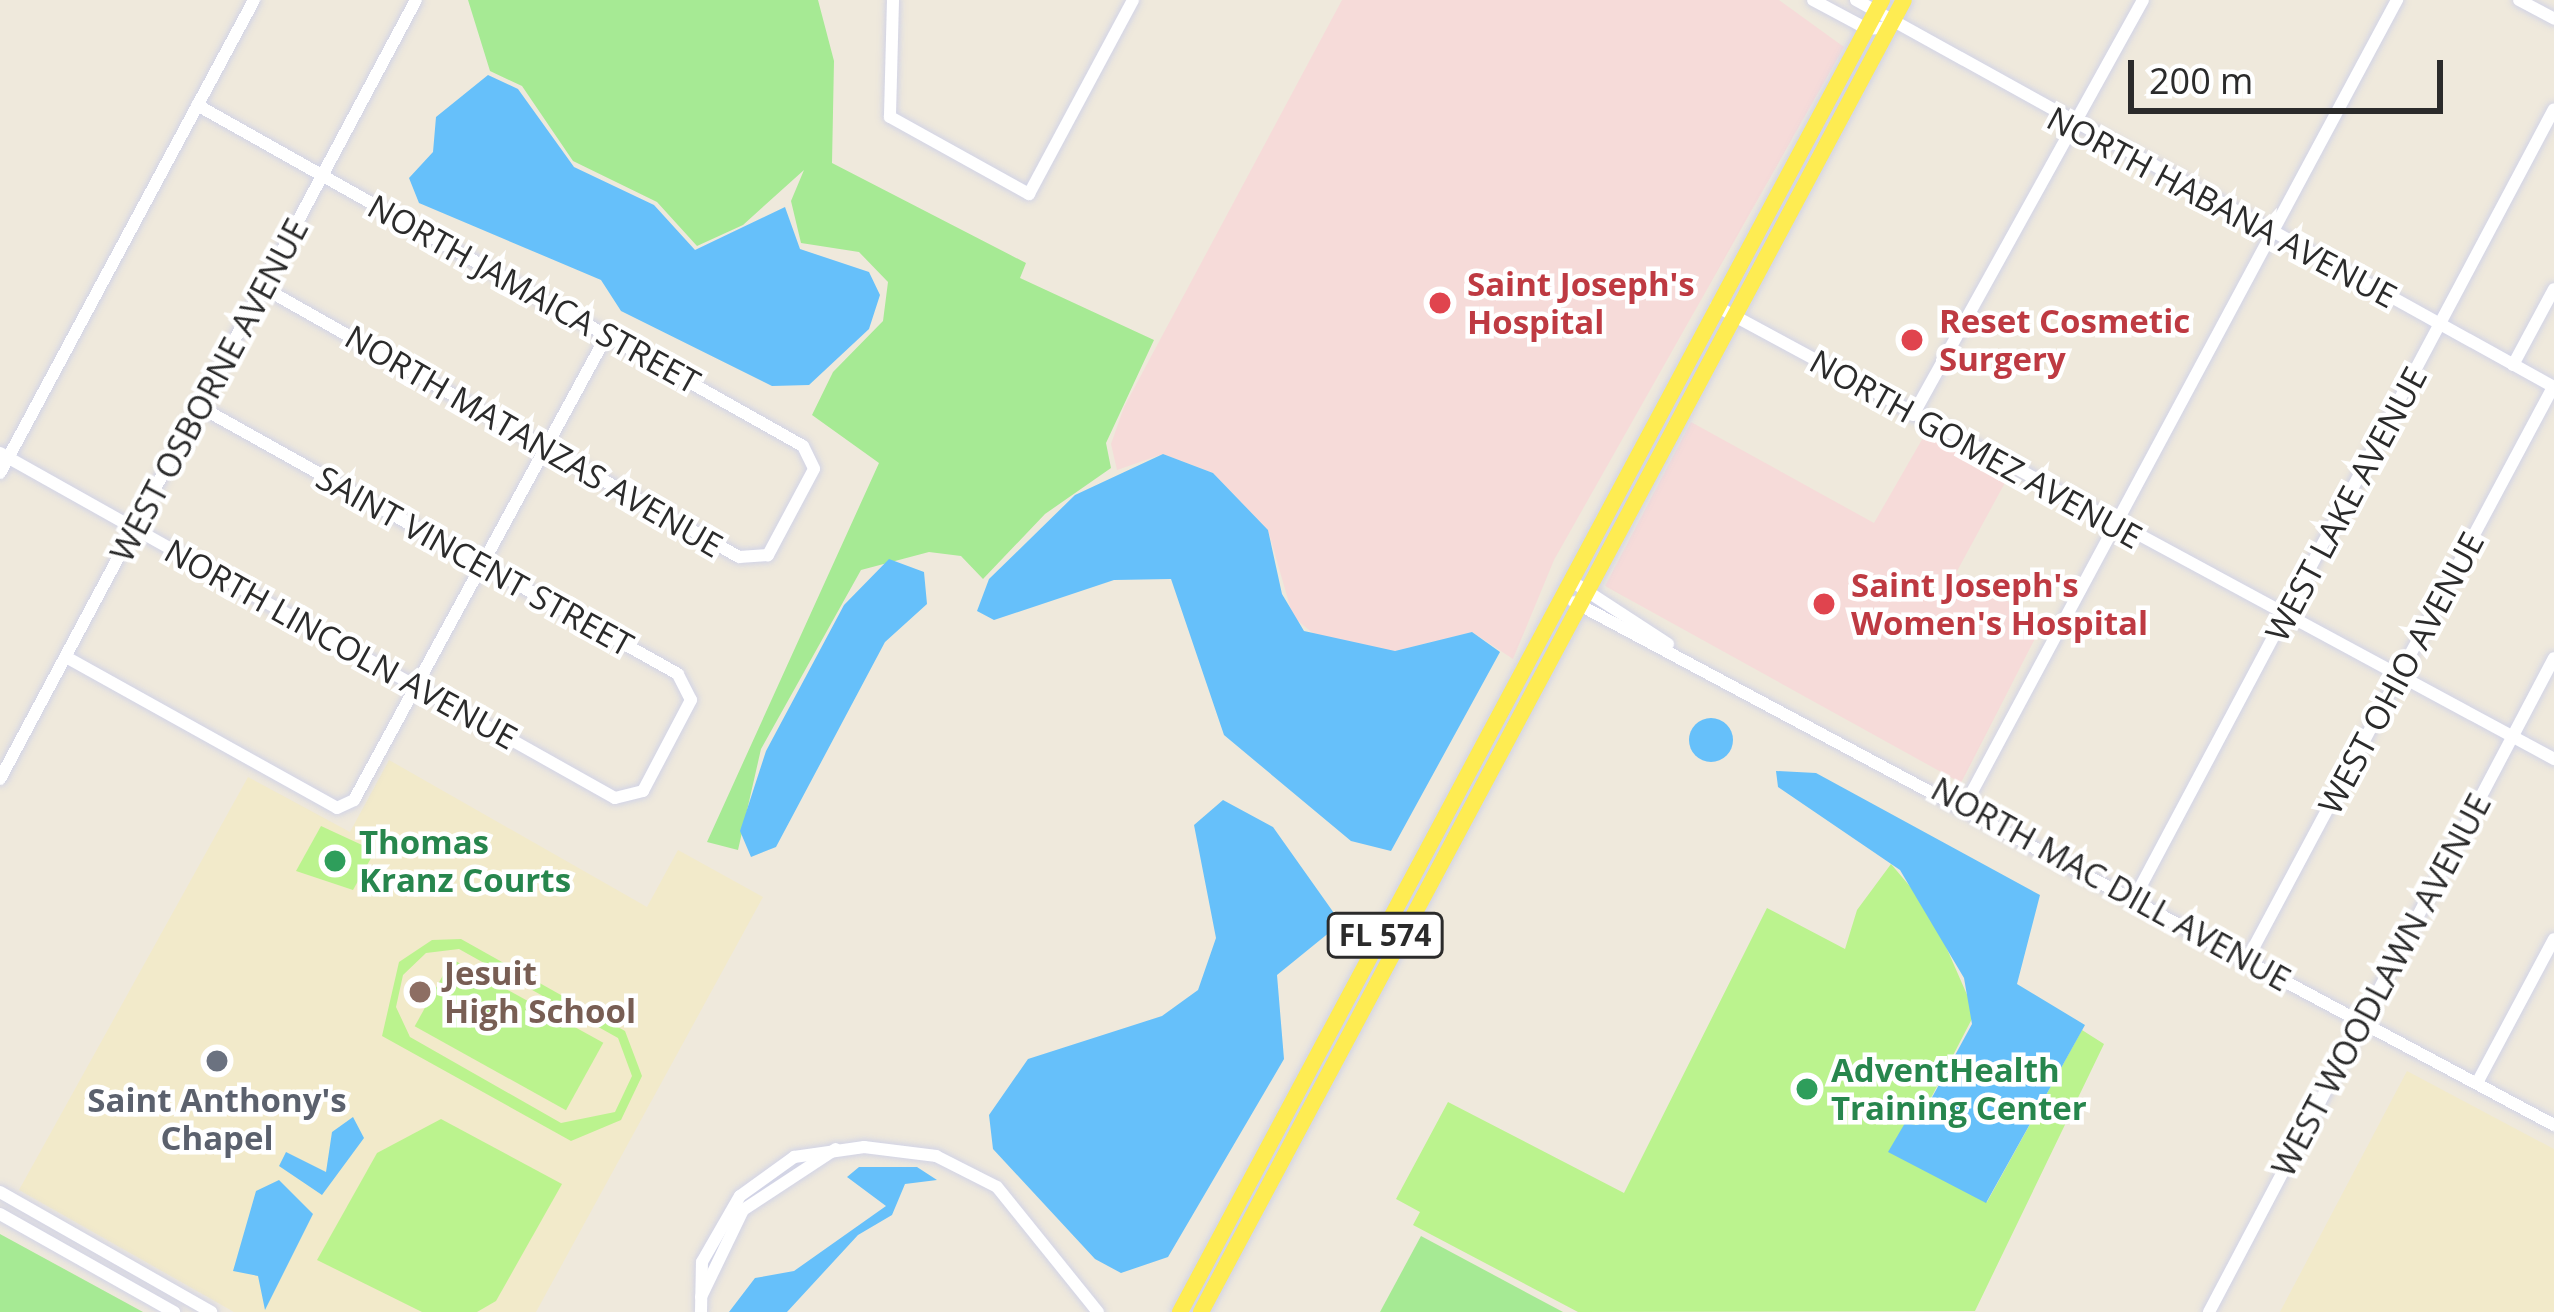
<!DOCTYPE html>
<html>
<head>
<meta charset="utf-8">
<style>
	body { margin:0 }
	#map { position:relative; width:2554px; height:1312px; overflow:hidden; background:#efe9dc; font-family:"Open Sans",sans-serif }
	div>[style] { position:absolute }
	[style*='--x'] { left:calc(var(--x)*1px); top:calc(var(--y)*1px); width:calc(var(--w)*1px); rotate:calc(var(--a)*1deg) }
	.education>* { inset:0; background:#f2eaca }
	.medical>* { inset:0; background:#f6dbd9 }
	.green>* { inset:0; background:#a6ea94 }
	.pitch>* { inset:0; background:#bbf38e; transform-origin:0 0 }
	.water>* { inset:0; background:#66c0fa }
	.round { border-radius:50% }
	.roads { filter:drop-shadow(0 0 3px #d1d3e6) drop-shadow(0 0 3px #d1d3e6) }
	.minor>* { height:12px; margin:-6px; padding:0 6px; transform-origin:6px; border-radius:6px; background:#fff }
	.major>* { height:16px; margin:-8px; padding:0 8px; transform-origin:8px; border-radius:8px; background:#feec52 }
	.dots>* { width:33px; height:33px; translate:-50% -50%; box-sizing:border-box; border:6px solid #fff; border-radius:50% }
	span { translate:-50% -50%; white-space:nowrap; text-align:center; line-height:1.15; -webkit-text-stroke:9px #fff; paint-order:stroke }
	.shield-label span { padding:3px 9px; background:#fff; border:3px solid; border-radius:9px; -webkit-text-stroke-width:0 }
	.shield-label { font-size:30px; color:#2b2b2b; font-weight:700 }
	.street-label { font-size:33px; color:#2b2b2b }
	.health-label { font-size:33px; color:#be3a42; font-weight:700 }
	.left { translate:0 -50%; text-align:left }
	.leisure-label { font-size:33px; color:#27864d; font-weight:700 }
	.education-label { font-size:33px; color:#785e54; font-weight:700 }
	.worship-label { font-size:33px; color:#5b616d; font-weight:700 }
	.scale { position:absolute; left:2128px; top:60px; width:315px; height:54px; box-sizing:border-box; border:6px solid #2b2b2b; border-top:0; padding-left:15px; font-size:36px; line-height:42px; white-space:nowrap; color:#2b2b2b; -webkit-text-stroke:9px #fff; paint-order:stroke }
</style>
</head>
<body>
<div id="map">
	<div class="education">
		<i style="clip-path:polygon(389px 760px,647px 907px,678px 850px,763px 897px,536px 1312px,234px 1312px,19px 1190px,248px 777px,350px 832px)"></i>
		<i style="clip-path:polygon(2407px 1071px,2554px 1149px,2554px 1312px,2280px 1312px)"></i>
	</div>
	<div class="medical">
		<i style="clip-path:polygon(1342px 0,1779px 0,1844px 47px,1554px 560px,1513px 659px,1472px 632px,1395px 651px,1324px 642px,1293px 617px,1268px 530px,1213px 473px,1163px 454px,1117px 470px,1111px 444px,1124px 407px)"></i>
		<i style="clip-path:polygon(1691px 422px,1874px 523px,1924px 436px,2007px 479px,1956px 573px,2044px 621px,1961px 783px,1605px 586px)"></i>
	</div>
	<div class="green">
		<i style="clip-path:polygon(468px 0,818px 0,834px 61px,832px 163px,1026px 263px,1020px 278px,1154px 340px,1106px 443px,1111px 468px,1045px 514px,983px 579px,961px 556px,929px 552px,861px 570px,761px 749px,738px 850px,707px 842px,879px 463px,812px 415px,833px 372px,883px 321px,888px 282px,859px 252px,801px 243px,791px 201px,804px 170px,743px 225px,697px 246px,657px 202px,573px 161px,522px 86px,490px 71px)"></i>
		<i style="clip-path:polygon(0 1234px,143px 1312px,0 1312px)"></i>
		<i style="clip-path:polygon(1421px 1236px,1563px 1312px,1380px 1312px)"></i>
	</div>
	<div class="pitch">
		<i style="clip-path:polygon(321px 826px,375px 851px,353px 890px,296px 871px)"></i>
		<i style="clip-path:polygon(1891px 864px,1930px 910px,1975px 1013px,1917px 1125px,1905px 1124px,1987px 1202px,2082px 1030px,2104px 1044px,1975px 1311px,1578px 1312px,1413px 1225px,1420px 1212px,1396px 1199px,1448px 1102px,1624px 1193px,1767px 908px,1845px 949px,1857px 910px)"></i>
		<i style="clip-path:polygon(evenodd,461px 939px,625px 1031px,642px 1076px,621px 1120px,571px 1141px,382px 1036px,399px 962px,432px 940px,461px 939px,459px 949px,618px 1038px,632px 1076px,615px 1112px,561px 1123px,410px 1037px,396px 1007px,403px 975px,426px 953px,459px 949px)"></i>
		<i style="left:452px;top:959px;width:173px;height:77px;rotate:29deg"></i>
		<i style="clip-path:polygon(441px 1119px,562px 1184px,496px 1301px,477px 1312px,422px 1312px,317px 1260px,377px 1153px)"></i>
	</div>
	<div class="water">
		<i style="clip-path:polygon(488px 75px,518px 89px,574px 167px,654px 205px,695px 250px,785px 207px,800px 249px,869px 272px,880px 295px,869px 329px,809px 385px,772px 386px,621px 311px,601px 280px,419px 203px,409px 178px,433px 152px,436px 117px)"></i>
		<i style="clip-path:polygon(1163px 454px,1213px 473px,1268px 530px,1282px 594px,1304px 631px,1395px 651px,1472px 632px,1500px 652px,1391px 851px,1351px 841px,1224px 735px,1171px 579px,1114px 580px,994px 620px,977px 611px,989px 579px,1075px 495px)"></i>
		<i style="clip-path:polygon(889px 559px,924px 572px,927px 604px,885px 642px,776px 847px,751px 857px,740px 831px,766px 751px,844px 605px)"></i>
		<i class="round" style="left:1689px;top:718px;width:44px;height:44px"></i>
		<i style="clip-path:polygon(1776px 771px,1816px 773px,2040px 895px,2017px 984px,2085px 1025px,1986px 1203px,1888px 1152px,1905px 1123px,1917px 1125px,1972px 1024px,1964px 978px,1900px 870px,1778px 787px)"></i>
		<i style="clip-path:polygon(1223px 800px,1273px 827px,1341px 923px,1277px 975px,1284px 1059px,1168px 1257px,1121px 1273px,1095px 1259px,993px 1149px,989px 1115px,1028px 1059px,1162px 1016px,1198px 990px,1216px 938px,1194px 825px)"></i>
		<i style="clip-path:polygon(353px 1117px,364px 1138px,322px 1195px,279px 1166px,286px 1152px,326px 1172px,332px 1132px)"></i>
		<i style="clip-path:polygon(859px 1167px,917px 1167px,937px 1180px,905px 1184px,892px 1215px,858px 1235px,787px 1312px,729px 1312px,755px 1278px,794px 1271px,886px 1206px,847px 1177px)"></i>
		<i style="clip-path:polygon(279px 1180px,313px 1214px,265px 1310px,258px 1276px,233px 1271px,256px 1191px)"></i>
	</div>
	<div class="roads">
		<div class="minor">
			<i style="--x:893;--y:0;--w:117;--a:91.5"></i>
			<i style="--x:890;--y:117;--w:159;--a:29"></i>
			<i style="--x:1029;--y:194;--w:220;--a:-61.8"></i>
			<i style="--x:1813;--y:0;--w:61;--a:28.2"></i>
			<i style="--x:1867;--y:29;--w:23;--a:-5"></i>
			<i style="--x:1856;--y:0;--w:798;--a:29.01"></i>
			<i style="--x:2519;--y:0;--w:40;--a:28"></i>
			<i style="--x:197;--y:105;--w:695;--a:29.37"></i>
			<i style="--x:803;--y:446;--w:25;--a:64"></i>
			<i style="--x:814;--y:469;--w:98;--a:118.1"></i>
			<i style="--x:768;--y:555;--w:29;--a:176"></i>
			<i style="--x:739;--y:557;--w:546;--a:-150.48"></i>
			<i style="--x:1716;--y:306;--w:953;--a:28.39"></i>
			<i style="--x:2513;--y:365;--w:86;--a:-61.7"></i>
			<i style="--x:1913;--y:415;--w:474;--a:-61"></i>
			<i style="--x:0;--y:453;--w:705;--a:29.29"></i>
			<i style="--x:615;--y:798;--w:29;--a:-14"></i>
			<i style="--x:643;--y:791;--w:103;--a:-62.2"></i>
			<i style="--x:691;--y:700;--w:29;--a:-117"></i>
			<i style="--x:678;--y:674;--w:548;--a:-150.81"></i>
			<i style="--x:0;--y:473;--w:537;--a:-61.76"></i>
			<i style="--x:1570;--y:580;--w:117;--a:33.1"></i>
			<i style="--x:1574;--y:602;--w:1111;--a:28.09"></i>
			<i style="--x:66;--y:657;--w:310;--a:29.1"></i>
			<i style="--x:337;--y:808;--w:19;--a:-25"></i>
			<i style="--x:354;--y:800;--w:529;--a:-61.45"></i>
			<i style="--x:0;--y:779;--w:883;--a:-61.9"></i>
			<i style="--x:1965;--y:805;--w:914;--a:-61.78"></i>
			<i style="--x:2135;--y:897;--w:892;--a:-62"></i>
			<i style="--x:2248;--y:958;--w:647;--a:-61.89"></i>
			<i style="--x:2477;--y:1083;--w:163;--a:-61.9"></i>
			<i style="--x:0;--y:1192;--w:243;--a:29.6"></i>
			<i style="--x:0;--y:1214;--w:200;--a:29.4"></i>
			<i style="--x:701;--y:1297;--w:97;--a:-64.2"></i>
			<i style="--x:743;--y:1210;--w:111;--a:-33.3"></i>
			<i style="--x:701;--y:1312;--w:50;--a:-88.9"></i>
			<i style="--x:702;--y:1262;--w:76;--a:-60.1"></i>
			<i style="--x:740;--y:1196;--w:67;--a:-35.8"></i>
			<i style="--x:794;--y:1157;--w:71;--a:-8.1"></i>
			<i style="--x:864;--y:1147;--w:73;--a:7.1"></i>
			<i style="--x:936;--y:1156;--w:68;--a:26.9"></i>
			<i style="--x:997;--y:1187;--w:161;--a:51.1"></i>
			<i style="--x:2209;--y:1312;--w:739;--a:-62.19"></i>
		</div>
		<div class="major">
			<i style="--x:1180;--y:1312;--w:1488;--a:-61.85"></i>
			<i style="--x:1201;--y:1312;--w:1488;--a:-61.82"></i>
		</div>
	</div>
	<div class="dots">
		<i style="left:1440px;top:303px;background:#e0444e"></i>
		<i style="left:1912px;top:340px;background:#e0444e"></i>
		<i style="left:1824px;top:604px;background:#e0444e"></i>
		<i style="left:335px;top:861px;background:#2e9e5b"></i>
		<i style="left:420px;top:992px;background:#8d6e63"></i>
		<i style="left:217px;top:1061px;background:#6b7280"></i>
		<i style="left:1807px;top:1089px;background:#2e9e5b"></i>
	</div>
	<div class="shield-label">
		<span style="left:1385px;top:935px">FL 574</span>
	</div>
	<div class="street-label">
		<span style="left:2222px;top:207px;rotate:28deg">NORTH HABANA AVENUE</span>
		<span style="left:534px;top:294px;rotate:29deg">NORTH JAMAICA STREET</span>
		<span style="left:209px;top:390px;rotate:-62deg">WEST OSBORNE AVENUE</span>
		<span style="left:534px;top:441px;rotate:30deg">NORTH MATANZAS AVENUE</span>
		<span style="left:1976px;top:449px;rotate:29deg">NORTH GOMEZ AVENUE</span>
		<span style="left:2346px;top:504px;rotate:-62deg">WEST LAKE AVENUE</span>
		<span style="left:475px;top:561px;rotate:29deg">SAINT VINCENT STREET</span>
		<span style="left:341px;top:644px;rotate:29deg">NORTH LINCOLN AVENUE</span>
		<span style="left:2401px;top:673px;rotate:-62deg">WEST OHIO AVENUE</span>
		<span style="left:2111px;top:884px;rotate:29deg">NORTH MAC DILL AVENUE</span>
		<span style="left:2381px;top:985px;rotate:-62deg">WEST WOODLAWN AVENUE</span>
	</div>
	<div class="health-label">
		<span class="left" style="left:1467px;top:303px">Saint Joseph's<br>Hospital</span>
		<span class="left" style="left:1939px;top:340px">Reset Cosmetic<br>Surgery</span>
		<span class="left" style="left:1851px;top:604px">Saint Joseph's<br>Women's Hospital</span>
	</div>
	<div class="leisure-label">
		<span class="left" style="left:359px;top:861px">Thomas<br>Kranz Courts</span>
		<span class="left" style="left:1831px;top:1089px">AdventHealth<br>Training Center</span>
	</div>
	<div class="education-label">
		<span class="left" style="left:444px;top:992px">Jesuit<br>High School</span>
	</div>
	<div class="worship-label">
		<span style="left:217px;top:1119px">Saint Anthony's<br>Chapel</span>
	</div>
	<div class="scale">200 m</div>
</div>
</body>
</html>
